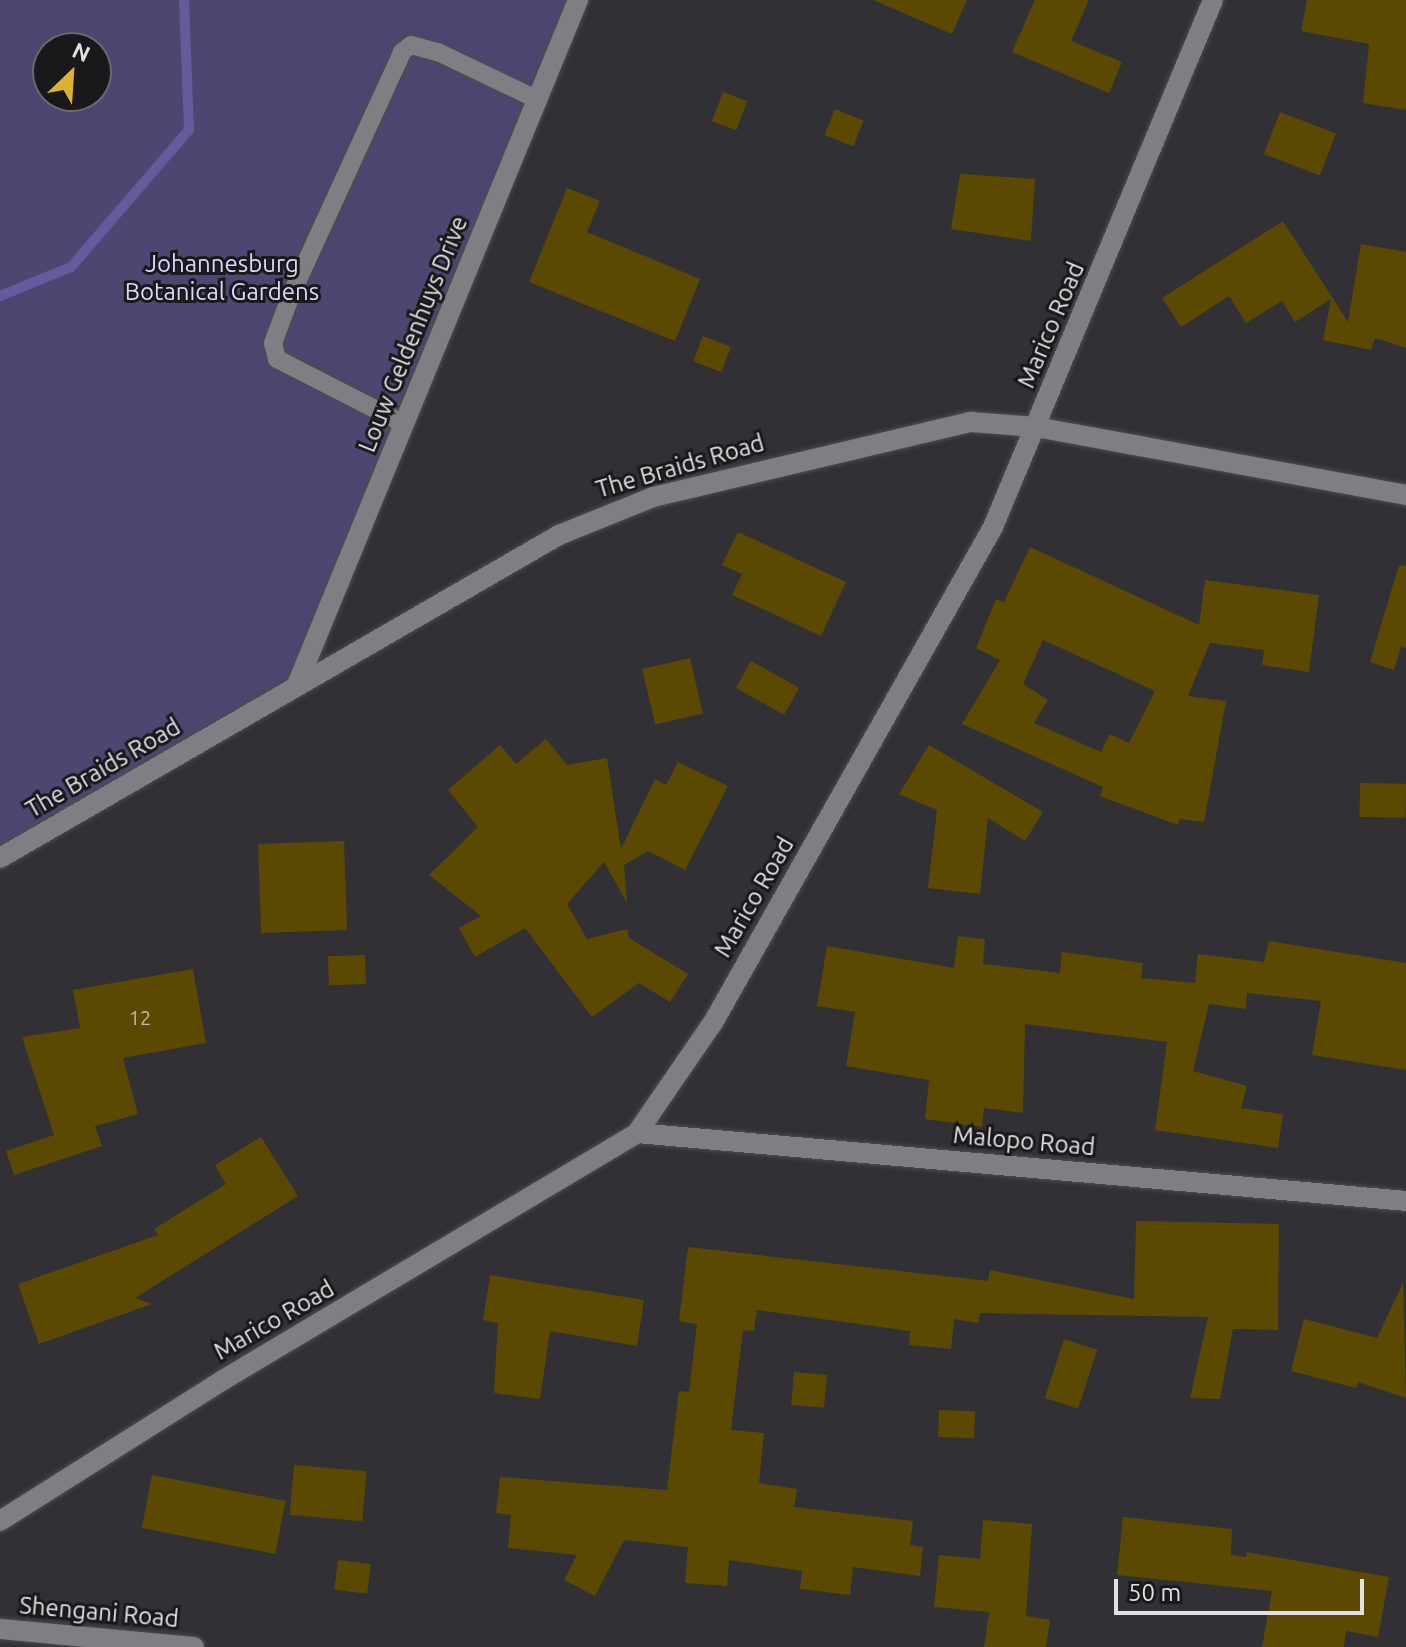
<!DOCTYPE html>
<html>
<head>
<meta charset="utf-8">
<style>
	body { margin:0 }
	#map { position:relative; width:1406px; height:1647px; overflow:hidden; background:#313034; font-family:Ubuntu,sans-serif }
	div>[style] { position:absolute }
	[style*='--x'] { left:calc(var(--x)*1px); top:calc(var(--y)*1px); width:calc(var(--w)*1px); rotate:calc(var(--a)*1deg) }
	.green>* { inset:0; background:#4d4671 }
	.stream>* { height:10px; margin:-5px; padding:0 5px; transform-origin:5px; border-radius:5px; background:#665a9d }
	.building>* { inset:0; background:#5c4901; transform-origin:0 0 }
	.roads { filter:drop-shadow(0 0 2px #4d4c50) drop-shadow(0 0 2px #4d4c50) }
	.service>* { height:18px; margin:-9px; padding:0 9px; transform-origin:9px; border-radius:9px; background:#7f7f83 }
	.minor>* { height:20px; margin:-10px; padding:0 10px; transform-origin:10px; border-radius:10px; background:#7f7f83 }
	span { translate:-50% -50%; white-space:nowrap; text-align:center; line-height:1.15; -webkit-text-stroke:6px #19181a; paint-order:stroke }
	.number-label { font-size:20px; color:#c0baaa }
	.number-label span { -webkit-text-stroke-width:0 }
	.park-label { font-size:24px; color:#dbd6fe }
	.street-label { font-size:24px; color:#e1e0e3 }
	.north { position:absolute; left:32px; top:32px; width:80px; height:80px; box-sizing:border-box; background:#19181a; border:2px solid #69686a; border-radius:50%; rotate:25deg; font-size:22px; font-weight:700; line-height:32px; text-align:center; color:#e1e0e3 }
	.north::after { content:''; display:block; margin:auto; width:28px; height:36px; background:#dab333; clip-path:polygon(50% 0,100% 100%,50% 72%,0 100%) }
	.scale { position:absolute; left:1114px; top:1579px; width:250px; height:36px; box-sizing:border-box; border:4px solid #e1e0e3; border-top:0; padding-left:10px; font-size:24px; line-height:28px; white-space:nowrap; color:#e1e0e3; -webkit-text-stroke:6px #19181a; paint-order:stroke }
</style>
</head>
<body>
<div id="map">
	<div class="green">
		<i style="clip-path:polygon(evenodd,0 0,572px 0,298px 679px,0 850px,0 0,48px 48px,96px 48px,96px 96px,48px 96px,48px 48px)"></i>
	</div>
	<div class="stream">
		<i style="--x:0;--y:296;--w:77;--a:-22.2"></i>
		<i style="--x:71;--y:267;--w:181;--a:-49.3"></i>
		<i style="--x:189;--y:130;--w:130;--a:-92.2"></i>
	</div>
	<div class="building">
		<i style="clip-path:polygon(873px 0,967px 0,952px 34px)"></i>
		<i style="clip-path:polygon(1035px 0,1089px 0,1071px 41px,1122px 62px,1109px 93px,1012px 52px)"></i>
		<i style="clip-path:polygon(1307px 0,1406px 0,1406px 110px,1363px 103px,1369px 44px,1301px 31px)"></i>
		<i style="left:723px;top:92px;width:26px;height:31px;rotate:21deg"></i>
		<i style="left:835px;top:109px;width:31px;height:28px;rotate:22deg"></i>
		<i style="left:1280px;top:112px;width:60px;height:45px;rotate:21deg"></i>
		<i style="clip-path:polygon(960px 174px,1035px 179px,1031px 241px,951px 229px)"></i>
		<i style="clip-path:polygon(567px 188px,600px 201px,587px 232px,700px 279px,675px 341px,529px 282px)"></i>
		<i style="clip-path:polygon(1283px 221px,1348px 322px,1361px 244px,1406px 252px,1406px 348px,1375px 338px,1371px 350px,1323px 340px,1331px 299px,1295px 322px,1282px 301px,1246px 323px,1229px 296px,1181px 327px,1162px 298px)"></i>
		<i style="left:703px;top:336px;width:30px;height:27px;rotate:21deg"></i>
		<i style="clip-path:polygon(738px 532px,846px 582px,821px 636px,732px 595px,742px 574px,722px 565px)"></i>
		<i style="clip-path:polygon(evenodd,1030px 547px,1199px 625px,1205px 580px,1319px 595px,1309px 672px,1262px 665px,1264px 650px,1210px 643px,1188px 696px,1226px 701px,1204px 822px,1180px 819px,1178px 825px,1100px 796px,1103px 787px,962px 724px,1000px 660px,976px 648px,996px 599px,1004px 602px,1030px 547px,1043px 640px,1155px 691px,1129px 743px,1110px 734px,1101px 752px,1034px 723px,1048px 700px,1023px 684px,1043px 640px)"></i>
		<i style="clip-path:polygon(1399px 565px,1406px 566px,1406px 648px,1401px 647px,1394px 670px,1370px 662px)"></i>
		<i style="left:690px;top:658px;width:57px;height:49px;rotate:77deg"></i>
		<i style="left:751px;top:661px;width:55px;height:31px;rotate:29deg"></i>
		<i style="clip-path:polygon(546px 739px,567px 765px,607px 758px,621px 849px,655px 779px,666px 785px,678px 762px,728px 786px,685px 870px,648px 851px,624px 865px,627px 903px,604px 862px,567px 904px,587px 939px,627px 929px,629px 938px,688px 974px,670px 1002px,639px 983px,592px 1017px,525px 928px,475px 957px,459px 928px,481px 916px,429px 875px,478px 827px,448px 790px,500px 745px,516px 764px)"></i>
		<i style="clip-path:polygon(929px 745px,1043px 812px,1025px 841px,988px 818px,980px 894px,928px 888px,937px 810px,899px 794px)"></i>
		<i style="left:1360px;top:783px;width:46px;height:34px;rotate:1deg"></i>
		<i style="left:344px;top:841px;width:89px;height:86px;rotate:88deg"></i>
		<i style="clip-path:polygon(958px 936px,985px 939px,983px 964px,1060px 973px,1062px 952px,1143px 963px,1141px 978px,1195px 983px,1198px 954px,1264px 962px,1269px 941px,1406px 963px,1406px 1070px,1312px 1055px,1321px 1001px,1247px 993px,1246px 1009px,1209px 1004px,1193px 1071px,1247px 1086px,1241px 1108px,1283px 1114px,1278px 1148px,1155px 1130px,1167px 1042px,1025px 1024px,1023px 1113px,984px 1108px,982px 1127px,925px 1119px,929px 1080px,846px 1066px,855px 1012px,817px 1006px,827px 946px,954px 968px)"></i>
		<i style="left:365px;top:955px;width:29px;height:37px;rotate:88deg"></i>
		<i style="clip-path:polygon(193px 969px,206px 1043px,123px 1058px,138px 1114px,95px 1126px,102px 1146px,14px 1175px,6px 1151px,54px 1135px,22px 1037px,80px 1028px,73px 990px)"></i>
		<i style="clip-path:polygon(261px 1137px,298px 1196px,135px 1298px,152px 1304px,39px 1344px,18px 1284px,158px 1235px,154px 1229px,226px 1184px,215px 1165px)"></i>
		<i style="clip-path:polygon(1136px 1221px,1279px 1224px,1278px 1330px,1233px 1329px,1220px 1399px,1190px 1398px,1208px 1317px,980px 1313px,978px 1323px,954px 1319px,951px 1349px,909px 1345px,910px 1331px,757px 1310px,754px 1331px,743px 1330px,731px 1430px,764px 1433px,759px 1483px,797px 1489px,794px 1507px,913px 1521px,910px 1545px,923px 1547px,920px 1576px,853px 1567px,850px 1595px,800px 1589px,802px 1571px,729px 1560px,727px 1586px,685px 1583px,688px 1547px,624px 1540px,595px 1596px,564px 1580px,577px 1555px,508px 1548px,511px 1515px,496px 1513px,500px 1477px,667px 1490px,679px 1391px,689px 1392px,697px 1324px,679px 1321px,688px 1247px,988px 1281px,990px 1270px,1134px 1299px)"></i>
		<i style="clip-path:polygon(490px 1275px,644px 1300px,637px 1346px,550px 1331px,540px 1399px,494px 1393px,498px 1323px,483px 1320px)"></i>
		<i style="clip-path:polygon(1403px 1283px,1406px 1398px,1358px 1382px,1356px 1388px,1291px 1371px,1304px 1319px,1377px 1338px)"></i>
		<i style="left:1064px;top:1339px;width:35px;height:62px;rotate:18deg"></i>
		<i style="left:794px;top:1372px;width:33px;height:33px;rotate:5deg"></i>
		<i style="left:939px;top:1410px;width:36px;height:27px;rotate:2deg"></i>
		<i style="left:294px;top:1465px;width:73px;height:50px;rotate:5deg"></i>
		<i style="left:152px;top:1475px;width:136px;height:54px;rotate:11deg"></i>
		<i style="clip-path:polygon(1123px 1517px,1232px 1529px,1231px 1555px,1246px 1557px,1247px 1552px,1389px 1577px,1378px 1637px,1346px 1631px,1344px 1647px,1262px 1647px,1272px 1591px,1117px 1575px)"></i>
		<i style="clip-path:polygon(983px 1520px,1032px 1524px,1026px 1616px,1050px 1620px,1046px 1647px,984px 1647px,989px 1612px,934px 1607px,939px 1555px,980px 1559px)"></i>
		<i style="left:338px;top:1560px;width:33px;height:30px;rotate:7deg"></i>
	</div>
	<div class="roads">
		<div class="service">
			<i style="--x:404;--y:424;--w:143;--a:-152.9"></i>
			<i style="--x:277;--y:359;--w:16;--a:-104"></i>
			<i style="--x:273;--y:343;--w:51;--a:-69.4"></i>
			<i style="--x:291;--y:295;--w:267;--a:-65.4"></i>
			<i style="--x:402;--y:52;--w:11;--a:-38"></i>
			<i style="--x:411;--y:45;--w:28;--a:15"></i>
			<i style="--x:438;--y:52;--w:111;--a:25.6"></i>
		</div>
		<div class="minor">
			<i style="--x:296;--y:687;--w:743;--a:-67.68"></i>
			<i style="--x:0;--y:858;--w:646;--a:-30.02"></i>
			<i style="--x:559;--y:535;--w:101;--a:-22"></i>
			<i style="--x:653;--y:497;--w:327;--a:-13.3"></i>
			<i style="--x:971;--y:422;--w:65;--a:4.4"></i>
			<i style="--x:1036;--y:427;--w:376;--a:10.4"></i>
			<i style="--x:637;--y:1133;--w:772;--a:5.05"></i>
			<i style="--x:0;--y:1521;--w:264;--a:-32.3"></i>
			<i style="--x:223;--y:1380;--w:482;--a:-30.8"></i>
			<i style="--x:637;--y:1133;--w:136;--a:-55.5"></i>
			<i style="--x:714;--y:1021;--w:567;--a:-60.54"></i>
			<i style="--x:993;--y:527;--w:571;--a:-67.34"></i>
			<i style="--x:0;--y:1629;--w:195;--a:5.3"></i>
		</div>
	</div>
	<div class="number-label">
		<span style="left:140px;top:1017px">12</span>
	</div>
	<div class="park-label">
		<span style="left:222px;top:278px">Johannesburg<br>Botanical Gardens</span>
	</div>
	<div class="street-label">
		<span style="left:1051px;top:325px;rotate:-67deg">Marico Road</span>
		<span style="left:413px;top:334px;rotate:-68deg">Louw Geldenhuys Drive</span>
		<span style="left:680px;top:466px;rotate:-16deg">The Braids Road</span>
		<span style="left:103px;top:768px;rotate:-30deg">The Braids Road</span>
		<span style="left:754px;top:897px;rotate:-60deg">Marico Road</span>
		<span style="left:1024px;top:1141px;rotate:5deg">Malopo Road</span>
		<span style="left:274px;top:1320px;rotate:-30deg">Marico Road</span>
		<span style="left:99px;top:1612px;rotate:5deg">Shengani Road</span>
	</div>
	<div class="north">N</div>
	<div class="scale">50 m</div>
</div>
</body>
</html>
